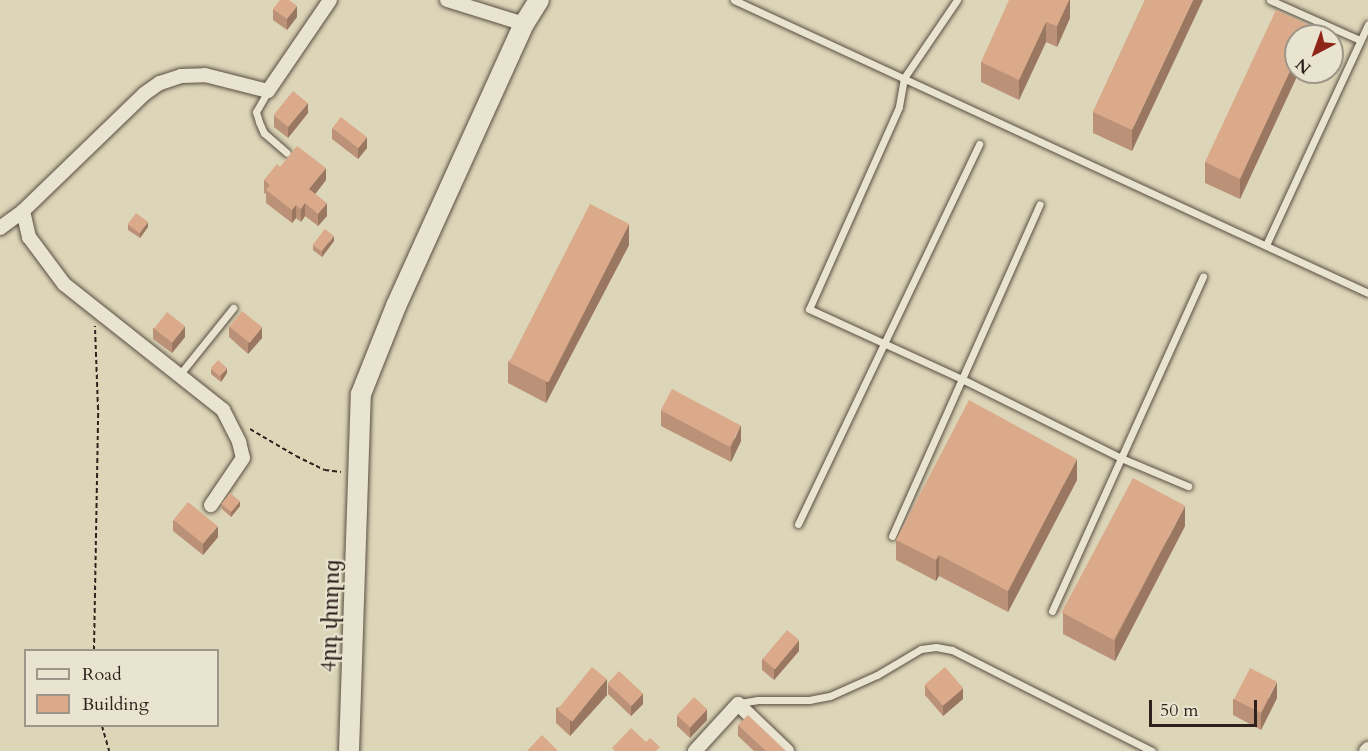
<!DOCTYPE html>
<html>
<head>
<meta charset="utf-8">
<style>
	body { margin:0 }
	#map { position:relative; width:1368px; height:751px; overflow:hidden; background:#dcd5b7; font-family:Cardo,"Noto Serif Armenian",serif }
	div>[style] { position:absolute }
	[style*='--x'] { left:calc(var(--x)*1px); top:calc(var(--y)*1px); width:calc(var(--w)*1px); rotate:calc(var(--a)*1deg) }
	.path>* { height:2px; margin-top:-1px; transform-origin:0; background:repeating-linear-gradient(90deg,#2f211c 0 4.5px,transparent 0 7.5px) }
	.roads { filter:drop-shadow(0 0 2px #5a4e43) drop-shadow(0 0 2px #5a4e43) }
	.lane>* { height:7px; margin:-3.5px; padding:0 3.5px; transform-origin:3.5px; border-radius:3.5px; background:#e8e4d0 }
	.street>* { height:14px; margin:-7px; padding:0 7px; transform-origin:7px; border-radius:7px; background:#e8e4d0 }
	.secondary>* { height:20px; margin:-10px; padding:0 10px; transform-origin:10px; border-radius:10px; background:#e8e4d0 }
	.wall>* { inset:0; background:#bb9278 }
	.shaded-wall>* { inset:0; background:#997761 }
	.building>* { inset:0; background:#daaa8b; transform-origin:0 0 }
	span { translate:-50% -50%; white-space:nowrap; text-align:center; line-height:1.15; -webkit-text-stroke:4.5px #e8e4d0; paint-order:stroke }
	.street-label { font-size:22px; color:#2f211c }
	.legend { position:absolute; left:24px; top:649px; width:195px; height:78px; box-sizing:border-box; background:#e8e4d0; border:2px solid #9e9688; margin:0; padding:8px 10px; list-style:none; font-size:18px; color:#2f211c }
	.legend li { display:flex; align-items:center; gap:12px; height:30px }
	.legend b { width:30px; border:2px solid #9e9688 }
	.north { position:absolute; left:1284px; top:24px; width:60px; height:60px; box-sizing:border-box; background:#e8e4d0; border:2px solid #9e9688; border-radius:50%; rotate:221deg; font-size:16px; font-weight:700; line-height:24px; text-align:center; color:#2f211c }
	.north::after { content:''; display:block; margin:auto; width:21px; height:27px; background:#8f2418; clip-path:polygon(50% 0,100% 100%,50% 72%,0 100%) }
	.scale { position:absolute; left:1149px; top:700px; width:108px; height:27px; box-sizing:border-box; border:3px solid #2f211c; border-top:0; padding-left:8px; font-size:18px; line-height:21px; white-space:nowrap; color:#2f211c; -webkit-text-stroke:4px #e8e4d0; paint-order:stroke }
</style>
</head>
<body>
<div id="map">
	<div class="path">
		<i style="--x:250;--y:429;--w:53;--a:30.4"></i>
		<i style="--x:296;--y:456;--w:32;--a:26"></i>
		<i style="--x:325;--y:470;--w:16;--a:7"></i>
		<i style="--x:94;--y:650;--w:241;--a:-89"></i>
		<i style="--x:98;--y:409;--w:83;--a:-92.1"></i>
		<i style="--x:102;--y:726;--w:26;--a:74"></i>
	</div>
	<div class="roads">
		<div class="lane">
			<i style="--x:734;--y:0;--w:698;--a:24.8"></i>
			<i style="--x:957;--y:0;--w:94;--a:124.2"></i>
			<i style="--x:904;--y:78;--w:29;--a:100"></i>
			<i style="--x:899;--y:107;--w:221;--a:114"></i>
			<i style="--x:809;--y:309;--w:168;--a:24.6"></i>
			<i style="--x:962;--y:379;--w:178;--a:26.4"></i>
			<i style="--x:1121;--y:458;--w:73;--a:22.7"></i>
			<i style="--x:1270;--y:0;--w:98;--a:24"></i>
			<i style="--x:268;--y:91;--w:24;--a:120"></i>
			<i style="--x:256;--y:112;--w:10;--a:73"></i>
			<i style="--x:259;--y:122;--w:12;--a:66"></i>
			<i style="--x:264;--y:133;--w:30;--a:41"></i>
			<i style="--x:1266;--y:245;--w:243;--a:-65.2"></i>
			<i style="--x:180;--y:374;--w:85;--a:-51.2"></i>
			<i style="--x:798;--y:524;--w:421;--a:-64.5"></i>
			<i style="--x:892;--y:536;--w:363;--a:-66"></i>
			<i style="--x:1052;--y:611;--w:367;--a:-65.7"></i>
			<i style="--x:739;--y:703;--w:18;--a:-9"></i>
			<i style="--x:757;--y:700;--w:52;--a:0"></i>
			<i style="--x:809;--y:700;--w:21;--a:-11"></i>
			<i style="--x:830;--y:696;--w:51;--a:-24.1"></i>
			<i style="--x:877;--y:675;--w:51;--a:-30.6"></i>
			<i style="--x:921;--y:649;--w:15;--a:-8"></i>
			<i style="--x:936;--y:647;--w:16;--a:11"></i>
			<i style="--x:952;--y:650;--w:224;--a:26.8"></i>
		</div>
		<div class="street">
			<i style="--x:447;--y:0;--w:81;--a:17.3"></i>
			<i style="--x:23;--y:211;--w:27;--a:77"></i>
			<i style="--x:29;--y:237;--w:59;--a:53.3"></i>
			<i style="--x:64;--y:284;--w:203;--a:38.4"></i>
			<i style="--x:223;--y:410;--w:36;--a:63"></i>
			<i style="--x:239;--y:442;--w:16;--a:76"></i>
			<i style="--x:243;--y:458;--w:57;--a:124.2"></i>
			<i style="--x:0;--y:228;--w:29;--a:-36"></i>
			<i style="--x:23;--y:211;--w:168;--a:-44"></i>
			<i style="--x:144;--y:94;--w:19;--a:-35"></i>
			<i style="--x:160;--y:83;--w:22;--a:-18"></i>
			<i style="--x:181;--y:76;--w:24;--a:-2"></i>
			<i style="--x:205;--y:75;--w:65;--a:14.3"></i>
			<i style="--x:268;--y:91;--w:110;--a:-55.7"></i>
			<i style="--x:695;--y:751;--w:64;--a:-47.5"></i>
			<i style="--x:738;--y:704;--w:68;--a:43.8"></i>
			<i style="--x:1366;--y:751;--w:3;--a:-45"></i>
		</div>
		<div class="secondary">
			<i style="--x:349;--y:751;--w:357;--a:-88.1"></i>
			<i style="--x:361;--y:394;--w:95;--a:-68.3"></i>
			<i style="--x:396;--y:306;--w:310;--a:-65.6"></i>
			<i style="--x:524;--y:24;--w:28;--a:-58"></i>
		</div>
	</div>
	<div class="wall">
		<i style="clip-path:polygon(1070px 0,1070px 18px,1057px 47px,1046px 42px,1019px 100px,981px 82px,981px 62px)"></i>
		<i style="clip-path:polygon(1145px 0,1132px 151px,1093px 133px,1093px 112px)"></i>
		<i style="clip-path:polygon(273px 9px,297px 17px,287px 30px,273px 20px)"></i>
		<i style="clip-path:polygon(1311px 36px,1296px 72px,1299px 72px,1240px 199px,1205px 183px,1205px 162px)"></i>
		<i style="clip-path:polygon(308px 113px,288px 138px,274px 127px,274px 116px)"></i>
		<i style="clip-path:polygon(332px 128px,367px 148px,358px 159px,332px 139px)"></i>
		<i style="clip-path:polygon(280px 167px,326px 180px,315px 194px,327px 216px,318px 226px,305px 216px,301px 222px,296px 218px,292px 223px,266px 203px,266px 194px,264px 193px,264px 180px)"></i>
		<i style="clip-path:polygon(128px 224px,148px 227px,140px 238px,128px 230px)"></i>
		<i style="clip-path:polygon(334px 241px,322px 257px,313px 250px,313px 245px)"></i>
		<i style="clip-path:polygon(629px 245px,546px 403px,508px 383px,508px 362px)"></i>
		<i style="clip-path:polygon(229px 326px,262px 338px,248px 354px,229px 337px)"></i>
		<i style="clip-path:polygon(153px 328px,185px 337px,172px 353px,153px 339px)"></i>
		<i style="clip-path:polygon(211px 369px,227px 373px,221px 382px,211px 374px)"></i>
		<i style="clip-path:polygon(661px 410px,741px 441px,731px 462px,661px 426px)"></i>
		<i style="clip-path:polygon(1077px 480px,1008px 612px,939px 576px,936px 581px,896px 560px,896px 540px)"></i>
		<i style="clip-path:polygon(222px 504px,240px 506px,231px 517px,222px 509px)"></i>
		<i style="clip-path:polygon(173px 520px,218px 537px,203px 555px,173px 531px)"></i>
		<i style="clip-path:polygon(1185px 526px,1115px 661px,1063px 634px,1063px 613px)"></i>
		<i style="clip-path:polygon(799px 651px,774px 680px,762px 670px,762px 659px)"></i>
		<i style="clip-path:polygon(608px 684px,643px 704px,631px 716px,608px 694px)"></i>
		<i style="clip-path:polygon(925px 685px,963px 699px,943px 716px,925px 695px)"></i>
		<i style="clip-path:polygon(607px 695px,570px 736px,556px 723px,556px 708px)"></i>
		<i style="clip-path:polygon(1277px 698px,1261px 730px,1233px 715px,1233px 699px)"></i>
		<i style="clip-path:polygon(677px 716px,707px 720px,690px 738px,677px 726px)"></i>
		<i style="clip-path:polygon(738px 725px,786px 751px,754px 751px,738px 736px)"></i>
	</div>
	<div class="shaded-wall">
		<i style="clip-path:polygon(1069px 0,1070px 0,1070px 18px,1057px 47px,1057px 26px)"></i>
		<i style="clip-path:polygon(1193px 0,1203px 0,1132px 151px,1132px 130px)"></i>
		<i style="clip-path:polygon(297px 6px,297px 17px,287px 30px,287px 19px)"></i>
		<i style="clip-path:polygon(1046px 22px,1046px 42px,1019px 100px,1019px 80px)"></i>
		<i style="clip-path:polygon(1311px 26px,1311px 36px,1306px 36px)"></i>
		<i style="clip-path:polygon(1296px 58px,1296px 72px,1299px 72px,1240px 199px,1240px 179px)"></i>
		<i style="clip-path:polygon(308px 103px,308px 113px,288px 138px,288px 127px)"></i>
		<i style="clip-path:polygon(367px 137px,367px 148px,358px 159px,358px 148px)"></i>
		<i style="clip-path:polygon(326px 168px,326px 180px,309px 202px,309px 189px)"></i>
		<i style="clip-path:polygon(305px 203px,305px 216px,301px 222px,301px 209px)"></i>
		<i style="clip-path:polygon(327px 203px,327px 216px,318px 226px,318px 214px)"></i>
		<i style="clip-path:polygon(296px 205px,296px 218px,292px 223px,292px 210px)"></i>
		<i style="clip-path:polygon(148px 222px,148px 227px,140px 238px,140px 233px)"></i>
		<i style="clip-path:polygon(629px 224px,629px 245px,546px 403px,546px 382px)"></i>
		<i style="clip-path:polygon(334px 236px,334px 241px,322px 257px,322px 251px)"></i>
		<i style="clip-path:polygon(185px 326px,185px 337px,172px 353px,172px 343px)"></i>
		<i style="clip-path:polygon(262px 327px,262px 338px,248px 354px,248px 343px)"></i>
		<i style="clip-path:polygon(227px 368px,227px 373px,221px 382px,221px 376px)"></i>
		<i style="clip-path:polygon(741px 425px,741px 441px,731px 462px,731px 447px)"></i>
		<i style="clip-path:polygon(1077px 459px,1077px 480px,1008px 612px,1008px 591px)"></i>
		<i style="clip-path:polygon(240px 501px,240px 506px,231px 517px,231px 511px)"></i>
		<i style="clip-path:polygon(1185px 506px,1185px 526px,1115px 661px,1115px 640px)"></i>
		<i style="clip-path:polygon(218px 526px,218px 537px,203px 555px,203px 544px)"></i>
		<i style="clip-path:polygon(939px 555px,939px 576px,936px 581px,936px 560px)"></i>
		<i style="clip-path:polygon(799px 640px,799px 651px,774px 680px,774px 669px)"></i>
		<i style="clip-path:polygon(607px 679px,607px 695px,570px 736px,570px 720px)"></i>
		<i style="clip-path:polygon(1277px 682px,1277px 698px,1261px 730px,1261px 714px)"></i>
		<i style="clip-path:polygon(963px 688px,963px 699px,943px 716px,943px 705px)"></i>
		<i style="clip-path:polygon(643px 693px,643px 704px,631px 716px,631px 706px)"></i>
		<i style="clip-path:polygon(707px 709px,707px 720px,690px 738px,690px 728px)"></i>
	</div>
	<div class="building">
		<i style="clip-path:polygon(280px 0,289px 0,297px 6px,287px 19px,273px 9px)"></i>
		<i style="clip-path:polygon(1009px 0,1069px 0,1057px 26px,1046px 22px,1019px 80px,981px 62px)"></i>
		<i style="clip-path:polygon(1145px 0,1193px 0,1132px 130px,1093px 112px)"></i>
		<i style="clip-path:polygon(1276px 10px,1311px 26px,1306px 36px,1296px 36px,1296px 58px,1240px 179px,1205px 162px)"></i>
		<i style="left:293px;top:91px;width:19px;height:31px;rotate:39deg"></i>
		<i style="left:341px;top:117px;width:33px;height:14px;rotate:38deg"></i>
		<i style="clip-path:polygon(297px 146px,326px 168px,309px 189px,327px 203px,318px 214px,305px 203px,301px 209px,296px 205px,292px 210px,266px 190px,270px 185px,264px 180px,277px 164px,280px 167px)"></i>
		<i style="left:590px;top:204px;width:44px;height:178px;rotate:27deg"></i>
		<i style="left:136px;top:213px;width:15px;height:14px;rotate:37deg"></i>
		<i style="left:325px;top:229px;width:11px;height:20px;rotate:38deg"></i>
		<i style="left:242px;top:311px;width:26px;height:20px;rotate:39deg"></i>
		<i style="left:167px;top:312px;width:23px;height:21px;rotate:38deg"></i>
		<i style="left:218px;top:360px;width:12px;height:11px;rotate:42deg"></i>
		<i style="left:672px;top:389px;width:78px;height:24px;rotate:28deg"></i>
		<i style="clip-path:polygon(969px 400px,1077px 459px,1008px 591px,939px 555px,936px 560px,896px 540px)"></i>
		<i style="left:1133px;top:478px;width:59px;height:152px;rotate:28deg"></i>
		<i style="left:230px;top:493px;width:13px;height:14px;rotate:39deg"></i>
		<i style="left:188px;top:502px;width:38px;height:23px;rotate:39deg"></i>
		<i style="left:787px;top:630px;width:16px;height:38px;rotate:40deg"></i>
		<i style="left:592px;top:667px;width:19px;height:55px;rotate:39deg"></i>
		<i style="left:945px;top:667px;width:28px;height:27px;rotate:49deg"></i>
		<i style="left:1250px;top:668px;width:30px;height:35px;rotate:27deg"></i>
		<i style="left:619px;top:671px;width:33px;height:17px;rotate:43deg"></i>
		<i style="left:694px;top:697px;width:18px;height:25px;rotate:43deg"></i>
		<i style="clip-path:polygon(748px 715px,786px 751px,766px 751px,738px 725px)"></i>
		<i style="clip-path:polygon(631px 728px,646px 742px,650px 738px,660px 747px,656px 751px,615px 751px,612px 748px)"></i>
		<i style="clip-path:polygon(542px 735px,558px 751px,527px 751px)"></i>
	</div>
	<div class="street-label">
		<span style="left:331px;top:616px;rotate:-88deg">4րդ փողոց</span>
	</div>
	<ul class="legend">
	<li><b style="height:8px;background:#e8e4d0"></b>Road</li>
	<li><b style="height:16px;background:#daaa8b"></b>Building</li>
	</ul>
	<div class="north">N</div>
	<div class="scale">50 m</div>
</div>
</body>
</html>
